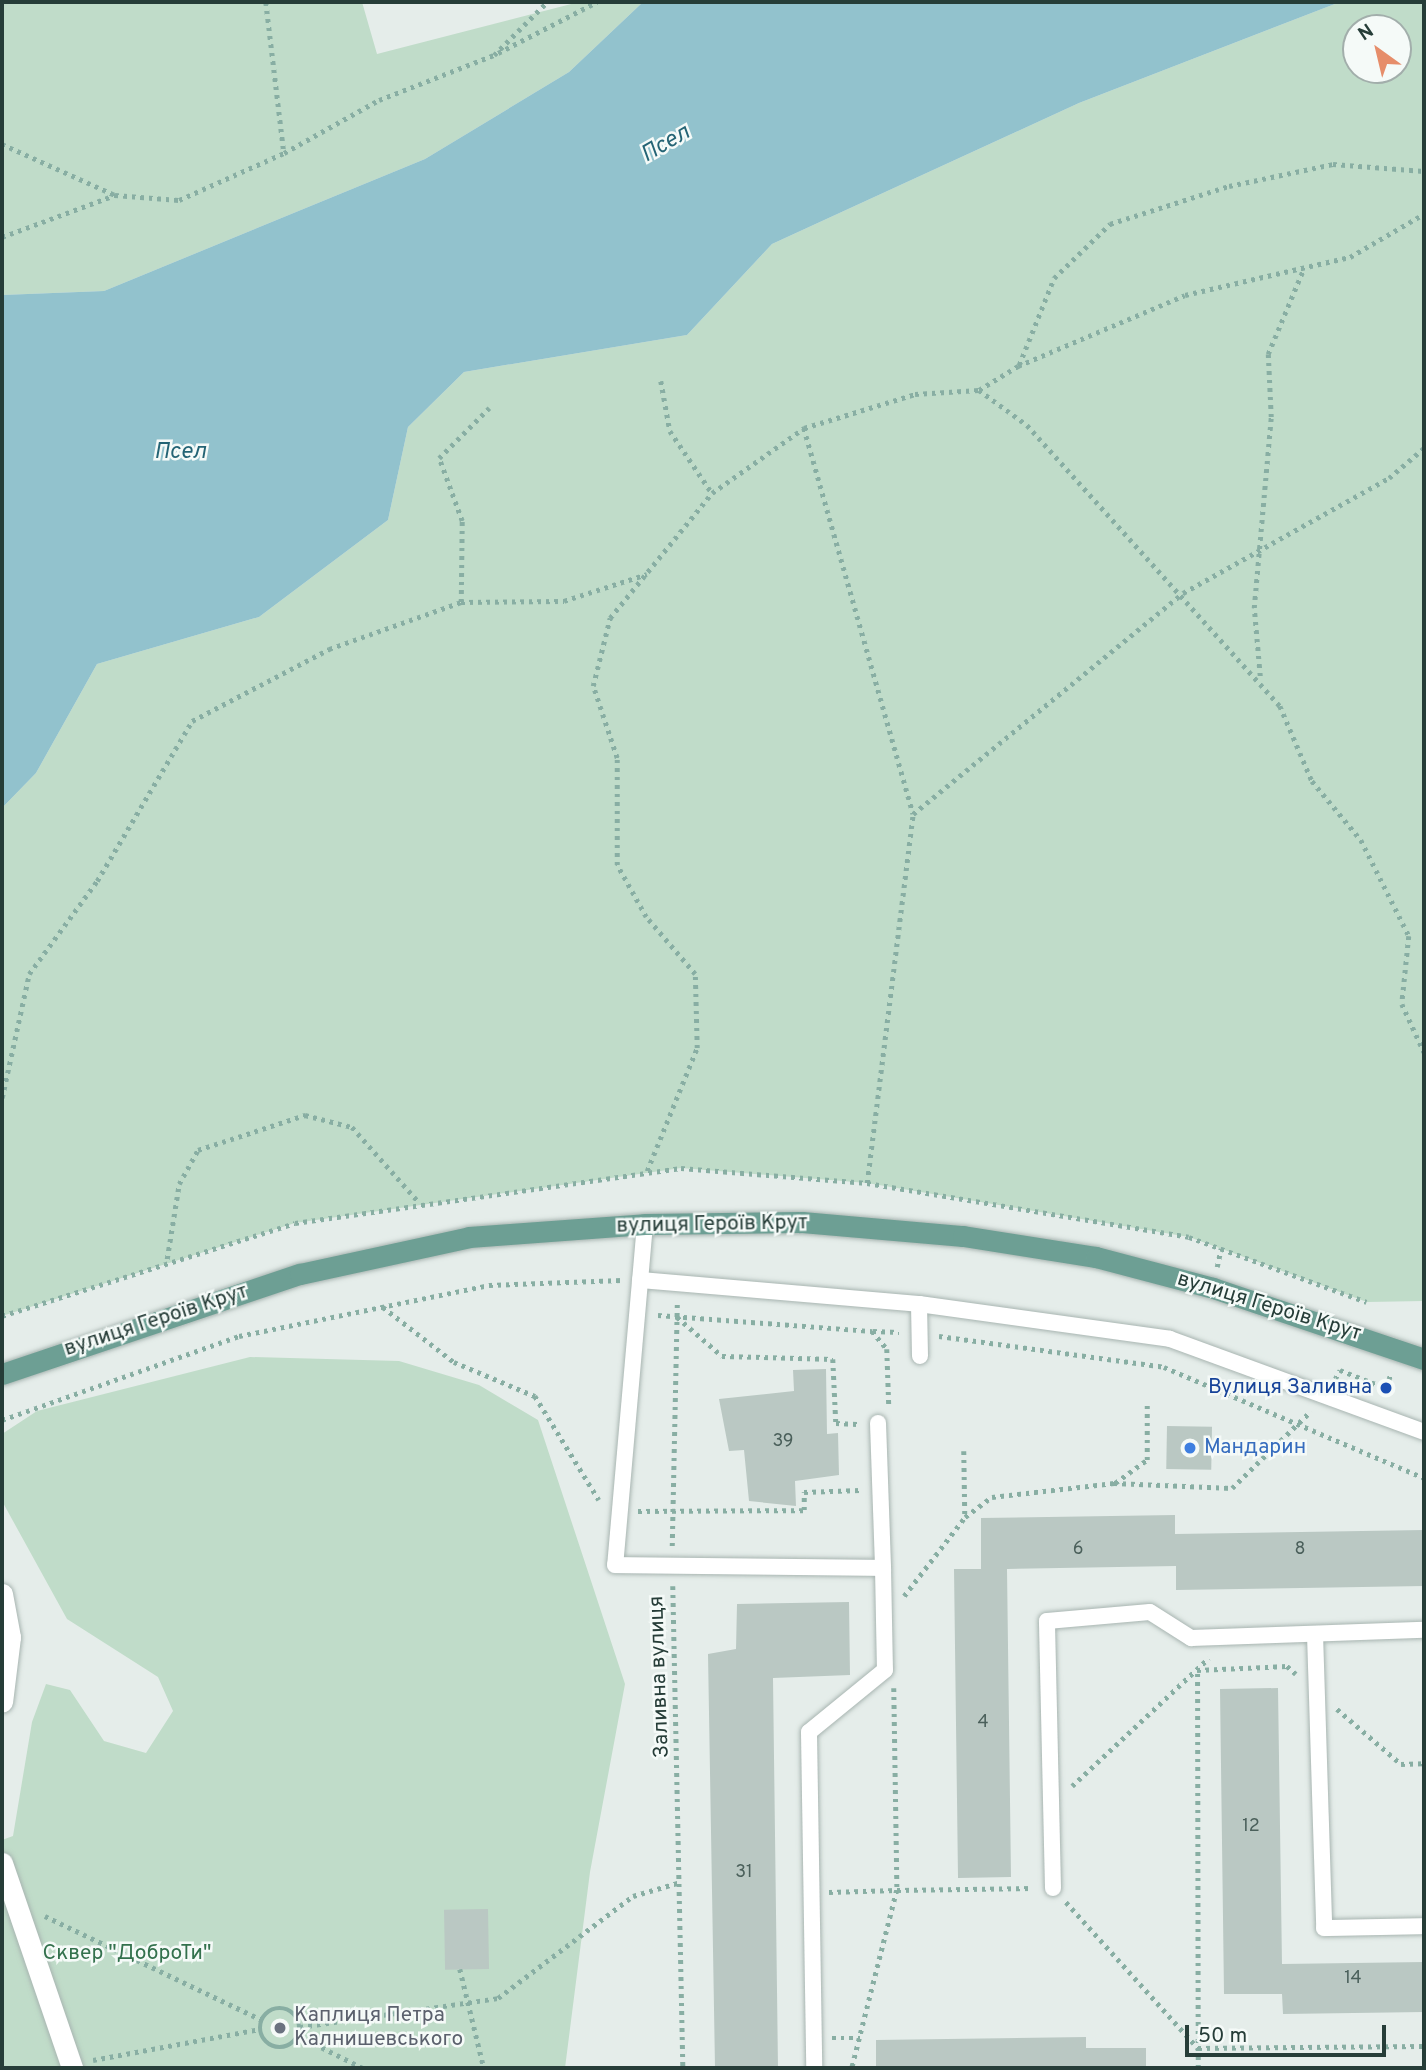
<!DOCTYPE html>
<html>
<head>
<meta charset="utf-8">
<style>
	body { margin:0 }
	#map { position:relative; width:1426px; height:2070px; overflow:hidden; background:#e5edea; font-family:Overpass,sans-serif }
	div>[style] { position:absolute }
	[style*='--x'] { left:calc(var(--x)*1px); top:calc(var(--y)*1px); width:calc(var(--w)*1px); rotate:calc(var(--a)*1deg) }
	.green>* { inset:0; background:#c0dcc9 }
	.water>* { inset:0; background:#92c2cd }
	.building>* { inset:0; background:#bac8c3; transform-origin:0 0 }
	.path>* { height:4.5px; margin-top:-2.25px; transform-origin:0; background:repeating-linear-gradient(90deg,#88aea3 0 3.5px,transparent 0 8.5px) }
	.path>.ring { margin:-2.25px; padding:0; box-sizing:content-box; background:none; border:4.5px solid #88aea3; border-radius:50% }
	.roads { filter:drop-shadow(0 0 2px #a8b5b1) drop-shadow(0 0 2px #a8b5b1) }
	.lane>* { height:16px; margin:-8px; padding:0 8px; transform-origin:8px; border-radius:8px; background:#fff }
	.street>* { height:21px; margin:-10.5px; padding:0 10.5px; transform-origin:10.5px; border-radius:10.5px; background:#fff }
	.primary>* { height:21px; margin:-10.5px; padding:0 10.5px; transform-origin:10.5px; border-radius:10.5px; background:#6d9f94 }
	.dots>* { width:19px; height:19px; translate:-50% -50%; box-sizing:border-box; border:4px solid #f5faf8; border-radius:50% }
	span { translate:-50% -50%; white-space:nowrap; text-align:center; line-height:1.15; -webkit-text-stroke:5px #f5faf8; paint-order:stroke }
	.number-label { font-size:18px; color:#4b605b }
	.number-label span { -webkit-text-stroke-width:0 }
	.street-label { font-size:21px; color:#263d38 }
	.transit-label { font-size:21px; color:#164399 }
	.right { translate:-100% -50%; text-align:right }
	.shop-label { font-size:21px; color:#366cbe }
	.left { translate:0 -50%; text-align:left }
	.park-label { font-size:21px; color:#33714d }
	.worship-label { font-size:21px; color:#5b616d }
	.water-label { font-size:23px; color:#246475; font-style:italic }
	.frame { position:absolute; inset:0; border:4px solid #263d38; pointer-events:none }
	.north { position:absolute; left:1342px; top:14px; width:70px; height:70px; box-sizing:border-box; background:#f5faf8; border:2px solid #a2aeab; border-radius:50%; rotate:326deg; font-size:19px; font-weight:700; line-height:28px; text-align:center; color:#263d38 }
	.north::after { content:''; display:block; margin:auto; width:24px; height:32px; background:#e68d6a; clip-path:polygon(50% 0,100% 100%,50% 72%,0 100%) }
	.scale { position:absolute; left:1185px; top:2025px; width:201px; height:32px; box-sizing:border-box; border:4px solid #263d38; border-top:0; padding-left:9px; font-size:21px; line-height:24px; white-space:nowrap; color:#263d38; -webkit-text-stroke:5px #f5faf8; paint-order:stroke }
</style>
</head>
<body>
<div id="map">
	<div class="green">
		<i style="clip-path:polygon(2px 2px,362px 2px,377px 54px,579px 2px,643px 2px,569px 72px,425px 159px,104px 291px,2px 295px)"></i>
		<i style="clip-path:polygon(evenodd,1340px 2px,1424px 2px,1424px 1301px,1367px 1302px,1189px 1237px,867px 1183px,681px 1168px,295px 1223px,2px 1316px,2px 808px,36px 773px,97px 664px,259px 617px,388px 520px,408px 427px,464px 372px,687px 335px,772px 244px,1079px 103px,1340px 2px,1356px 28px,1398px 28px,1398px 70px,1356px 70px,1356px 28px)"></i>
		<i style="clip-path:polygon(250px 1357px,399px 1361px,479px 1385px,538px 1420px,625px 1684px,590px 1872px,565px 2068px,2px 2068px,2px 1840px,13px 1836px,32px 1722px,46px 1684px,70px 1690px,104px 1741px,146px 1753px,173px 1711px,158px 1677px,67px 1619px,2px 1501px,2px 1434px,37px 1411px)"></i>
	</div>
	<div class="water">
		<i style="clip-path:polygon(643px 2px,1340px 2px,1079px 103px,772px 244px,687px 335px,464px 372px,408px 427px,388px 520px,259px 617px,97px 664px,36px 773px,2px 808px,2px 295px,104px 291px,425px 159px,569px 72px)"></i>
	</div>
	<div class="building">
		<i style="clip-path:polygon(826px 1369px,827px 1434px,838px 1433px,839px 1475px,795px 1481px,796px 1506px,749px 1501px,744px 1450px,729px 1451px,719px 1399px,794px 1391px,793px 1370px)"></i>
		<i style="left:1167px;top:1426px;width:45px;height:43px;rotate:1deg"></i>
		<i style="clip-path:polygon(1175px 1515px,1175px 1534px,1424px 1530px,1424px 1586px,1176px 1590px,1176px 1566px,1007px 1569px,1011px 1877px,958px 1878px,954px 1569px,981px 1569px,981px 1518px)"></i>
		<i style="clip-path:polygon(849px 1602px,850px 1675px,773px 1678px,778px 2068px,715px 2068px,708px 1654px,736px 1649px,737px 1604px)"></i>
		<i style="clip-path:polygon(1278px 1688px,1282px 1964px,1424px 1962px,1424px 2012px,1283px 2014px,1282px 1994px,1224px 1994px,1220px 1689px)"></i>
		<i style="left:488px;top:1909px;width:60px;height:44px;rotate:89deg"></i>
		<i style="clip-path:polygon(1086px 2037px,1086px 2048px,1146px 2048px,1146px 2068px,876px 2068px,876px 2040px)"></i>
	</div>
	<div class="path">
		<i style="--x:266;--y:2;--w:152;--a:83.2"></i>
		<i style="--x:498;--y:53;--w:111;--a:-27.3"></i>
		<i style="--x:2;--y:144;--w:124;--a:24.3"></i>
		<i style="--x:115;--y:195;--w:64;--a:4.5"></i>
		<i style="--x:179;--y:200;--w:115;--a:-24.1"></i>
		<i style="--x:284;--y:153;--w:109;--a:-29.2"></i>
		<i style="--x:379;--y:100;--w:123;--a:-21.4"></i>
		<i style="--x:494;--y:55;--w:75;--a:-45"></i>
		<i style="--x:2;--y:237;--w:121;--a:-20.4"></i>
		<i style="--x:1019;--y:365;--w:94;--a:-68.1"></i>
		<i style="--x:1054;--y:278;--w:78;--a:-44"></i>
		<i style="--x:1110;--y:224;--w:125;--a:-17.7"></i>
		<i style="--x:1229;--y:186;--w:106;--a:-11.9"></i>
		<i style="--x:1333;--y:164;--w:91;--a:4.4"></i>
		<i style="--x:661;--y:381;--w:51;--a:79.8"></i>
		<i style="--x:670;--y:431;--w:75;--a:55.9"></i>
		<i style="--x:979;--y:390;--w:59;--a:36.1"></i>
		<i style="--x:1027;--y:425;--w:378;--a:48"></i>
		<i style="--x:1280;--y:706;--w:82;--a:66.9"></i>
		<i style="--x:1312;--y:781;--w:77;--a:50.3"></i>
		<i style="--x:1361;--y:840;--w:107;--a:63.4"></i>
		<i style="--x:1409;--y:936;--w:68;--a:95.9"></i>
		<i style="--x:1402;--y:1004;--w:53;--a:65.4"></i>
		<i style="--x:804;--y:428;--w:401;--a:74.2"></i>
		<i style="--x:461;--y:602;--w:81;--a:-89.3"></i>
		<i style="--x:462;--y:521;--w:67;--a:-110.1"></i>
		<i style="--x:439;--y:458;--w:71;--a:-45"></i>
		<i style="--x:1260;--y:676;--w:68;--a:-95"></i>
		<i style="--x:1254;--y:608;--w:192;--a:-84.9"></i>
		<i style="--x:1271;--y:417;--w:63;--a:-92.7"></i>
		<i style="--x:1268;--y:354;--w:93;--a:-67.3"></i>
		<i style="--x:2;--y:1098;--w:127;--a:-77.7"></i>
		<i style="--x:29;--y:974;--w:115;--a:-53.8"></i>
		<i style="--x:97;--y:881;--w:186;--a:-59.3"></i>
		<i style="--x:192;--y:721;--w:155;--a:-27.7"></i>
		<i style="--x:329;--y:649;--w:140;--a:-19.6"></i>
		<i style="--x:461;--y:602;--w:103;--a:-0.6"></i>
		<i style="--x:564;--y:601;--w:87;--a:-18"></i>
		<i style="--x:647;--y:1171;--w:133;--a:-67.9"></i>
		<i style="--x:697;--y:1048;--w:74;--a:-91.5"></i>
		<i style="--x:695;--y:974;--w:75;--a:-130.7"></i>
		<i style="--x:646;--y:917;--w:60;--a:-119.1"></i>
		<i style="--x:617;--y:865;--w:107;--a:-90"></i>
		<i style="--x:617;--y:758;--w:76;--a:-108.4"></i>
		<i style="--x:593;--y:686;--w:70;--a:-76"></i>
		<i style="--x:610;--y:618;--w:161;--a:-50.8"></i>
		<i style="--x:712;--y:493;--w:113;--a:-35.2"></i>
		<i style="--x:804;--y:428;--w:116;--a:-17"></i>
		<i style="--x:915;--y:394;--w:64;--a:-3.6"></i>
		<i style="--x:979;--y:390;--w:46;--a:-31.6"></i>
		<i style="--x:1018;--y:366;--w:181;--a:-23"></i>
		<i style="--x:1185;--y:295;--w:169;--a:-13"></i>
		<i style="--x:1350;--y:257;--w:86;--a:-30.2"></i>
		<i style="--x:867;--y:1183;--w:372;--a:-82.9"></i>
		<i style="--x:913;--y:814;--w:349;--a:-39.3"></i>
		<i style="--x:1183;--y:593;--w:236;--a:-29.2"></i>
		<i style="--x:1389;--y:478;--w:46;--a:-40.6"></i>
		<i style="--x:167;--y:1259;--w:76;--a:-80.9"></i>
		<i style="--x:179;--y:1184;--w:39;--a:-61"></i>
		<i style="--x:198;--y:1150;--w:113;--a:-18.1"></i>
		<i style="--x:305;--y:1115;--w:49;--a:14.3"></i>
		<i style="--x:352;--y:1127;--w:99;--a:48.3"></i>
		<i style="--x:1217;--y:1267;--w:19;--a:-78"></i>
		<i style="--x:383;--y:1307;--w:90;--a:37.8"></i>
		<i style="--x:454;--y:1362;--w:88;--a:22.8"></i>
		<i style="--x:535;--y:1396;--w:122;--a:58.4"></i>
		<i style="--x:658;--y:1315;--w:215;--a:4.3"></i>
		<i style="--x:872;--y:1331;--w:23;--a:50"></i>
		<i style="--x:887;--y:1349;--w:57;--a:88"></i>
		<i style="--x:2;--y:1316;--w:307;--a:-17.6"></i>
		<i style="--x:295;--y:1223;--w:390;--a:-8.1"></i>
		<i style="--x:681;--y:1168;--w:187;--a:4.6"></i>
		<i style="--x:867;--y:1183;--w:326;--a:9.5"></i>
		<i style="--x:1189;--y:1237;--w:189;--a:20.1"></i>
		<i style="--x:677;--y:1317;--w:60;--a:40.9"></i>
		<i style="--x:722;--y:1356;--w:111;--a:1.5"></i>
		<i style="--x:833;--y:1359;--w:64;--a:87.3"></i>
		<i style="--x:836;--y:1423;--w:21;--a:3"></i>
		<i style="--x:873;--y:1331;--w:26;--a:2"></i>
		<i style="--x:939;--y:1336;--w:227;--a:7.8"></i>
		<i style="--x:1164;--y:1367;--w:283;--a:23.1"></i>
		<i style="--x:1335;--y:1379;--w:10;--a:-61"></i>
		<i style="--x:1340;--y:1370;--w:49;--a:21.4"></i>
		<i style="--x:1386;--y:1388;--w:16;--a:-72"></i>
		<i style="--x:2;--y:1420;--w:251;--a:-19.5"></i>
		<i style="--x:239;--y:1336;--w:255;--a:-11.5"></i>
		<i style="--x:489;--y:1285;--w:133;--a:-2.2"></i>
		<i style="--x:964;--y:1451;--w:65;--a:89.1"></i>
		<i style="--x:1115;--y:1483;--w:39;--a:-36"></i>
		<i style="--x:1147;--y:1460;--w:59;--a:-90"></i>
		<i style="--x:638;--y:1511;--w:166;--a:-0.3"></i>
		<i style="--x:804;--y:1510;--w:18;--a:-90"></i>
		<i style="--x:804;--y:1492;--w:56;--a:-2"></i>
		<i style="--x:672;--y:1546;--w:243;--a:-88.8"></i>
		<i style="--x:673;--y:1586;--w:482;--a:88.8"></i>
		<i style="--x:904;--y:1596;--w:100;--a:-52.3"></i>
		<i style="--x:965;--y:1517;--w:34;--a:-37"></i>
		<i style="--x:992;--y:1497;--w:123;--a:-6.5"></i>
		<i style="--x:1114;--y:1483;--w:118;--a:2.4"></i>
		<i style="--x:1232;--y:1488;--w:110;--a:-44.3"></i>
		<i style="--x:894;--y:1688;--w:202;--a:89.1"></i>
		<i style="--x:897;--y:1890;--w:136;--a:-0.8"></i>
		<i style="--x:1337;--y:1709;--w:84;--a:40.7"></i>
		<i style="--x:1401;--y:1764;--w:23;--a:-2"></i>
		<i style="--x:1072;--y:1786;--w:187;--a:-43.1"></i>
		<i style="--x:829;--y:1892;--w:68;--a:-1.7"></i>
		<i style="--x:897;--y:1890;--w:184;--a:104.2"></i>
		<i style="--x:1066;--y:1902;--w:197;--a:47.9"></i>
		<i style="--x:1198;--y:2048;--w:226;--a:-0.5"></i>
		<i style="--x:45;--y:1916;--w:241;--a:25.6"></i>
		<i style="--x:460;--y:1969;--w:102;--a:76.4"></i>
		<i class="ring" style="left:260px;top:2008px;width:35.5px;height:35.5px"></i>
		<i style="--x:300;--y:2027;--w:200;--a:-8.3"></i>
		<i style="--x:498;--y:1998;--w:169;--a:-37.1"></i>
		<i style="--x:633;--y:1896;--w:50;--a:-16.3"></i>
		<i style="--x:299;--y:2036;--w:72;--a:26.6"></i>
		<i style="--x:832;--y:2038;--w:28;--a:0"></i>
		<i style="--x:93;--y:2060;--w:171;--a:-10.5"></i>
		<i style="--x:1198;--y:2068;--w:398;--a:-90.1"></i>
		<i style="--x:1197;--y:1670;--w:90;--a:-2.5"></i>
		<i style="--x:1287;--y:1666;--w:12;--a:42"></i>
	</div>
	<div class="roads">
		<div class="lane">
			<i style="--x:645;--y:1224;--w:342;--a:95"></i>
			<i style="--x:615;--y:1565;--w:268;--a:0.6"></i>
			<i style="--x:883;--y:1568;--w:102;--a:88.9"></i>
			<i style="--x:885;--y:1670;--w:98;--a:140.8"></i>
			<i style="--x:809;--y:1732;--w:336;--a:89.1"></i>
			<i style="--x:640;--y:1280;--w:280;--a:4.9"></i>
			<i style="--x:919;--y:1304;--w:253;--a:7.9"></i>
			<i style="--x:1170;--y:1339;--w:270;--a:20.1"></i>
			<i style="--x:919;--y:1304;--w:52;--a:88.9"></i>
			<i style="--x:878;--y:1423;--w:145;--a:88"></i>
			<i style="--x:1315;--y:1634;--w:294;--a:88.2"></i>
			<i style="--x:1324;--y:1928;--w:100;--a:-1.1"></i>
			<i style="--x:1053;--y:1888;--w:267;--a:-91.3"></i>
			<i style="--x:1047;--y:1621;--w:103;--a:-5"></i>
			<i style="--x:1150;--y:1612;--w:49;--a:32.4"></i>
			<i style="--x:1191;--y:1638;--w:233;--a:-2"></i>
		</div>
		<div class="street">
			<i style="--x:2;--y:1594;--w:44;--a:79.5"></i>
			<i style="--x:10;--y:1637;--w:65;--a:97"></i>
			<i style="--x:2;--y:1863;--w:217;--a:71.1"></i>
		</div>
		<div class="primary">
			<i style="--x:2;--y:1374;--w:314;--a:-18.6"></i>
			<i style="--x:300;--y:1274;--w:173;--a:-12.3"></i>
			<i style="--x:469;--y:1237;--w:176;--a:-4.2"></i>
			<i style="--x:645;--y:1224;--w:157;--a:-0.7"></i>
			<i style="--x:802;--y:1222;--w:162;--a:5"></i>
			<i style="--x:963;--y:1236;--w:135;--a:9"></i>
			<i style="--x:1096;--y:1257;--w:121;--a:14.8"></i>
			<i style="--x:1213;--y:1288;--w:223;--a:18.6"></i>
		</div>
	</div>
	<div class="dots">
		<i style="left:1386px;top:1388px;background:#1a4fb4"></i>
		<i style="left:1190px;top:1448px;background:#3f7fe0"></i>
		<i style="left:280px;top:2028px;background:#6b7280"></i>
	</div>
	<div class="number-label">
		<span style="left:783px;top:1442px">39</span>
		<span style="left:1078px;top:1550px">6</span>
		<span style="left:1300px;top:1550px">8</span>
		<span style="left:983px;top:1723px">4</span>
		<span style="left:1251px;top:1827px">12</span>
		<span style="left:744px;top:1873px">31</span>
		<span style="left:1353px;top:1979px">14</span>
	</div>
	<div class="street-label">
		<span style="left:712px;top:1225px;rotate:-1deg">вулиця Героїв Крут</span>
		<span style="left:1269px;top:1307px;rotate:17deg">вулиця Героїв Крут</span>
		<span style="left:156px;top:1321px;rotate:-18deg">вулиця Героїв Крут</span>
		<span style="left:660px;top:1677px;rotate:-92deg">Заливна вулиця</span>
	</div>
	<div class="transit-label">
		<span class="right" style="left:1372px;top:1388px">Вулиця Заливна</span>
	</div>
	<div class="shop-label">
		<span class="left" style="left:1204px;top:1448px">Мандарин</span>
	</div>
	<div class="park-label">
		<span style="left:127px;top:1954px">Сквер "ДоброТи"</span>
	</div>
	<div class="worship-label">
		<span class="left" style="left:294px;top:2028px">Каплиця Петра<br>Калнишевського</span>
	</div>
	<div class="water-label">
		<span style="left:666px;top:145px;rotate:-30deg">Псел</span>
		<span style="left:180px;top:453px">Псел</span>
	</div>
	<div class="frame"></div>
	<div class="north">N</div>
	<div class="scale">50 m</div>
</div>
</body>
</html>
